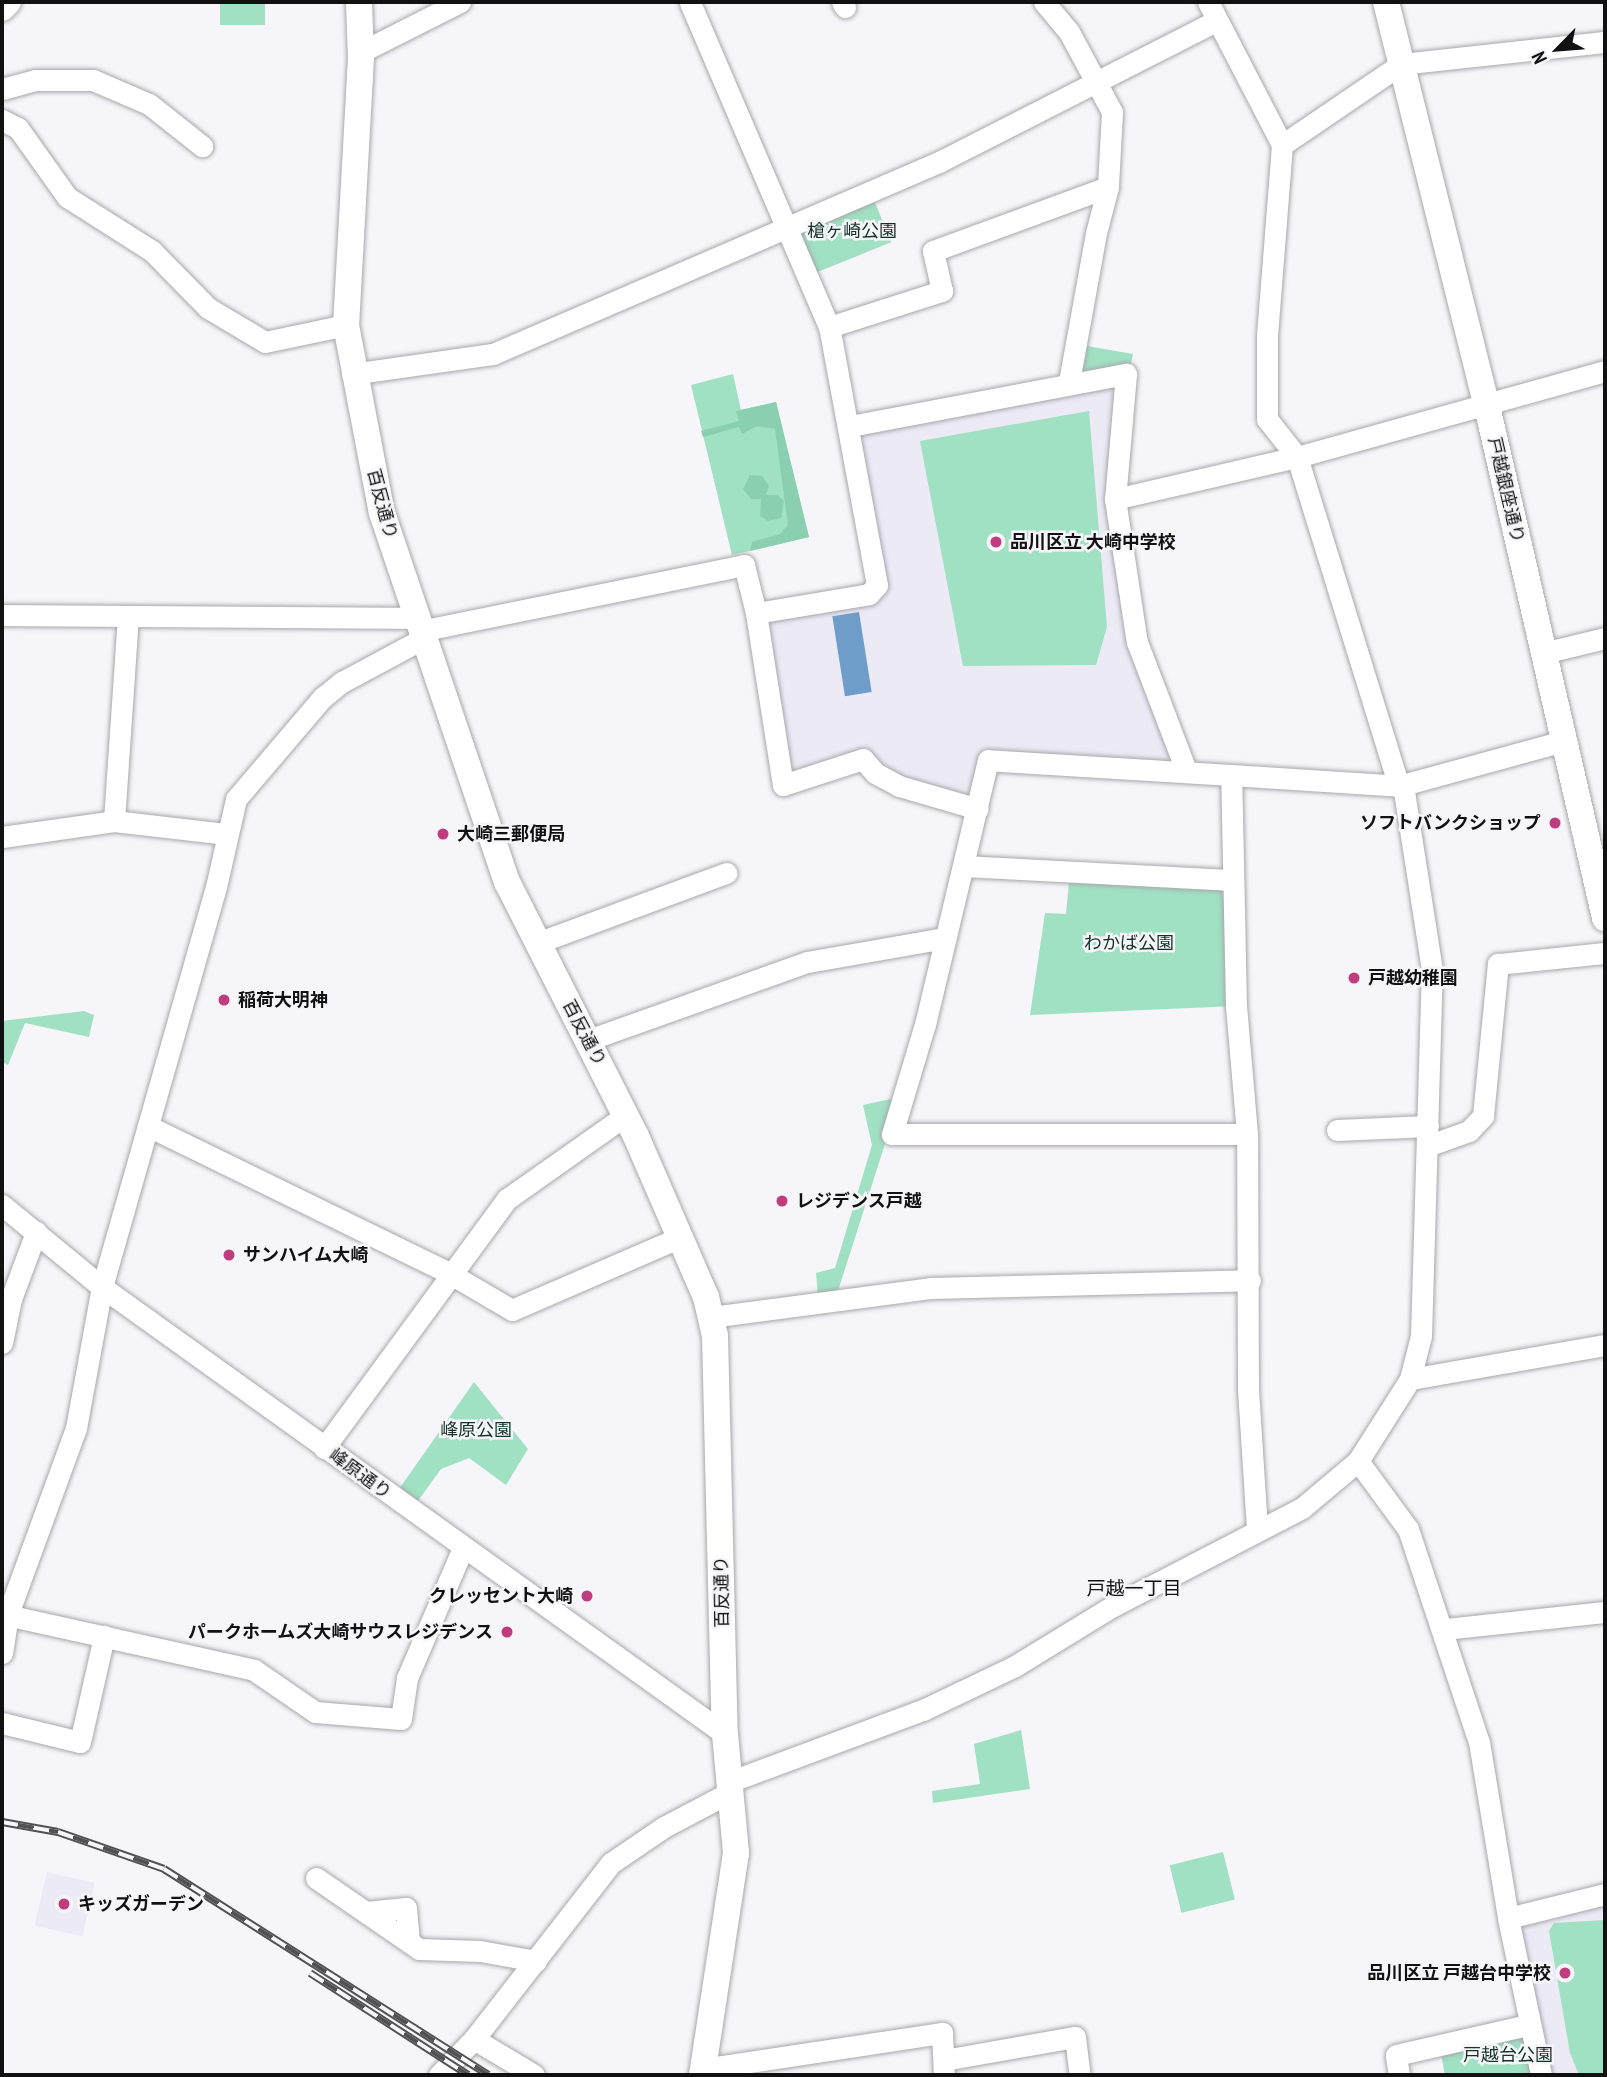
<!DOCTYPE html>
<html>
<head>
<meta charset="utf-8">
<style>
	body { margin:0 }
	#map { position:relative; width:1607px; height:2077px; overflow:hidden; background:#f6f5f9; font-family:"PT Sans Narrow","Noto Sans JP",sans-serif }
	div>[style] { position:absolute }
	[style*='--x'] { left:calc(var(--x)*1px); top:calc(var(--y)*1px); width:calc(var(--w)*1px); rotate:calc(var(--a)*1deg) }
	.built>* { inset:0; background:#ebeaf5; transform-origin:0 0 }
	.green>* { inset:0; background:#a0e0c3; transform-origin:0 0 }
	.forest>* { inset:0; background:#8acfb0 }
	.water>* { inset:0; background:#6f9dc9; transform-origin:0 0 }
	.roads { filter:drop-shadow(0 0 2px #a8a7ab) drop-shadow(0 0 2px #a8a7ab) }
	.minor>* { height:21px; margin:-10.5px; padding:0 10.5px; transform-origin:10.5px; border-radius:10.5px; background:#fff }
	.tertiary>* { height:26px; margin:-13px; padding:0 13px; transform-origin:13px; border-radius:13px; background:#fff }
	.rail>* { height:8px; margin-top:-4px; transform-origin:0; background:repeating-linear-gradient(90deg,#f6f5f9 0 16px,#515052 0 32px); box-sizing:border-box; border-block:2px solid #515052 }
	.dots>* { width:19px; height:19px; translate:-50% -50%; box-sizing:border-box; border:4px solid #f6f5f9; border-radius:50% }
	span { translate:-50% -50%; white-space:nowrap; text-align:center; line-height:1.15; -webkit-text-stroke:5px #f6f5f9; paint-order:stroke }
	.park-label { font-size:18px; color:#123225 }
	.street-label { font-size:18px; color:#111112 }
	.poi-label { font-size:18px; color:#111112; font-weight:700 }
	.left { translate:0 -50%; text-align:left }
	.right { translate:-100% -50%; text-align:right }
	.neighbourhood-label { font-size:19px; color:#111112 }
	.frame { position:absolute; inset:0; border:4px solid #111112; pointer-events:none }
	.north { position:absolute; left:1523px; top:14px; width:70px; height:70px; -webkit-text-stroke:5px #f6f5f9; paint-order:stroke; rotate:245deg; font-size:19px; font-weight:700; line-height:28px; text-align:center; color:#111112 }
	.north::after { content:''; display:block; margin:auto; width:24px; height:32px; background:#111112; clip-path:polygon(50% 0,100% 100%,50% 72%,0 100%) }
</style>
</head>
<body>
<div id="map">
	<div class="built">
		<i style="clip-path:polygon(1110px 382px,1121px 387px,1109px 492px,1123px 625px,1171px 746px,1167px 760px,1059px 760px,985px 752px,973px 801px,896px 777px,877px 767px,793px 775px,786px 769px,763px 624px,770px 618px,860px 601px,868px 608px,888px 592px,858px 432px)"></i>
		<i style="left:47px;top:1872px;width:49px;height:55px;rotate:13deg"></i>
		<i style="clip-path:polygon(1605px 1901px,1605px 2075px,1547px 2075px,1516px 1923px)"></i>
	</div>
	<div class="green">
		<i style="left:220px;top:2px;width:45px;height:23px"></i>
		<i style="left:872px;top:195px;width:51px;height:86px;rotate:68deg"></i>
		<i style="clip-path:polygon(1081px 345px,1133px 354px,1130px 368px,1075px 376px)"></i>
		<i style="clip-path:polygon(733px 374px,741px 410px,776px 402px,809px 537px,732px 555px,691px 385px)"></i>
		<i style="clip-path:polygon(1089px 411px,1107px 627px,1096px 665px,963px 666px,920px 441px)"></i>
		<i style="clip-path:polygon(1070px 872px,1233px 880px,1236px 1006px,1030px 1015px,1045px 913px,1066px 914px)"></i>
		<i style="clip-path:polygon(84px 1011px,94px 1015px,89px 1037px,25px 1023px,8px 1065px,2px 1062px,2px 1021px)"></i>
		<i style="clip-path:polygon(900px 1097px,837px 1294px,818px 1296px,816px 1273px,835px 1268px,872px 1145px,863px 1105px)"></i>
		<i style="clip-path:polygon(474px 1382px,528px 1449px,506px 1485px,469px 1458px,441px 1469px,415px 1505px,397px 1492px)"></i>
		<i style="clip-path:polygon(1021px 1730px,1030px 1789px,933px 1803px,932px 1791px,980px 1784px,974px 1744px)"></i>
		<i style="left:1223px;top:1852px;width:49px;height:55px;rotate:76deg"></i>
		<i style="clip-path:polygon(1605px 1920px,1605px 2075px,1579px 2075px,1570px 2053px,1549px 1931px,1554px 1923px)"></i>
		<i style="clip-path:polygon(1526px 2029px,1537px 2075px,1445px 2075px,1440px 2049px)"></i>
	</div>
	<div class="forest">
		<i style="clip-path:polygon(776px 402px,809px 537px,750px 551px,752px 542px,780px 534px,788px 525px,775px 429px,757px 426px,742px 434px,739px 427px,703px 437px,701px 431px,739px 421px,736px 411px)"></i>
		<i style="clip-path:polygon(750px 475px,762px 476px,769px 486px,766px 495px,777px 495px,784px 501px,781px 518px,768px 521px,760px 516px,761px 499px,751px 499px,743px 489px)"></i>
	</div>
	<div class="water">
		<i style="left:859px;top:612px;width:81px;height:27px;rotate:81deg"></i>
	</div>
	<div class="roads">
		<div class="minor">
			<i style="--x:842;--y:2;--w:6;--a:59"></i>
			<i style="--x:1044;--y:2;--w:39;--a:50"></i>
			<i style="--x:1069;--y:32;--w:91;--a:61.7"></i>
			<i style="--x:1112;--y:112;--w:75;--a:93.1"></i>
			<i style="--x:1108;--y:187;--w:48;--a:104.6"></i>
			<i style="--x:1096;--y:233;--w:151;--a:100.3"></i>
			<i style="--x:1208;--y:2;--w:161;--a:62.6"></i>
			<i style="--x:1282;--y:145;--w:191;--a:94.5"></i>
			<i style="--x:1267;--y:335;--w:84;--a:90"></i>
			<i style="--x:1267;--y:419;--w:48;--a:51.7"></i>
			<i style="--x:1297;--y:457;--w:344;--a:72.8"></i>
			<i style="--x:361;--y:52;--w:111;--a:-26.8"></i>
			<i style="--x:2;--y:89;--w:35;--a:-15"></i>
			<i style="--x:36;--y:80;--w:57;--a:0"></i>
			<i style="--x:93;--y:80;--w:61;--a:23.2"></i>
			<i style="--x:149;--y:104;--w:68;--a:38.4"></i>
			<i style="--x:2;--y:120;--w:18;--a:27"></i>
			<i style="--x:18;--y:128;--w:85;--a:54.6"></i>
			<i style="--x:67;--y:197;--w:101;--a:32.4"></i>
			<i style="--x:152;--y:251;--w:80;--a:45.5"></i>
			<i style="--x:208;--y:308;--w:66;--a:30.8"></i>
			<i style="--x:265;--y:342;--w:83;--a:-11.9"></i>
			<i style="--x:1282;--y:145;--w:144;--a:-34.2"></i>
			<i style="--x:1401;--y:64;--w:205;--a:-6.2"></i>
			<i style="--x:829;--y:327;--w:119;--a:-17.7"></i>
			<i style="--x:942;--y:291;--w:41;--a:-102.7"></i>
			<i style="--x:933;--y:251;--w:186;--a:-20.1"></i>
			<i style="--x:352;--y:374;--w:142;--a:-8.1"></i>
			<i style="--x:493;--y:354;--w:486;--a:-23.3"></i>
			<i style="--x:939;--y:162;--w:311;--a:-27"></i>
			<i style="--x:850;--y:426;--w:281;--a:-10.7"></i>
			<i style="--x:1126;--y:374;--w:125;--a:95"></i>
			<i style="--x:1115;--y:499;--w:145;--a:81.3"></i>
			<i style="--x:1137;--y:642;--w:137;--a:69.1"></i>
			<i style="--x:1115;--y:499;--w:187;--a:-13"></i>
			<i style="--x:1297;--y:457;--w:320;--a:-15.6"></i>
			<i style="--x:756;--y:613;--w:174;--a:81.1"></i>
			<i style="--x:783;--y:785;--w:84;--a:-18"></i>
			<i style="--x:863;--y:759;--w:18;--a:49"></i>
			<i style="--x:875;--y:773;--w:27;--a:28"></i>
			<i style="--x:899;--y:786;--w:82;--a:16.2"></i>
			<i style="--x:2;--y:615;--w:414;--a:0.4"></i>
			<i style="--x:420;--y:631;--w:331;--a:-11.5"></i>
			<i style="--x:744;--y:565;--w:49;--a:76"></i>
			<i style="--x:756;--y:613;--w:115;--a:-9.5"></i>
			<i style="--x:869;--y:594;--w:12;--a:-48"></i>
			<i style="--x:877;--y:585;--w:262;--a:-100.5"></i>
			<i style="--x:829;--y:327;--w:353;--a:-113.2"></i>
			<i style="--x:1543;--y:653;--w:64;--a:-13.6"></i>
			<i style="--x:1231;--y:775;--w:243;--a:-176.5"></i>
			<i style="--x:988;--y:760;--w:271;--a:103.4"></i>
			<i style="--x:925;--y:1024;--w:115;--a:106.7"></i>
			<i style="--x:892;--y:1134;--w:355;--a:0"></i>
			<i style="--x:114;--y:821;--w:204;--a:-86.1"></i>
			<i style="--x:2;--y:837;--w:113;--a:-8.1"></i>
			<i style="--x:114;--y:821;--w:114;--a:6.6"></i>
			<i style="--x:964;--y:866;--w:269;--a:3"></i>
			<i style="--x:537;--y:943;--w:202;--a:-20.3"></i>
			<i style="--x:588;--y:1040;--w:232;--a:-19.6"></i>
			<i style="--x:807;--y:962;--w:140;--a:-9.9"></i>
			<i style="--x:148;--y:1126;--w:335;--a:26"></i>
			<i style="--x:449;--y:1273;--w:73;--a:30.4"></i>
			<i style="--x:512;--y:1310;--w:184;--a:-23.4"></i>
			<i style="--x:1337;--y:1130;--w:91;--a:-2.5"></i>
			<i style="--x:1427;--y:1146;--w:45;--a:-19.7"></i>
			<i style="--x:1469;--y:1131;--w:21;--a:-47"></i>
			<i style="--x:1483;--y:1116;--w:153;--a:-84.4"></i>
			<i style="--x:1498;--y:964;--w:108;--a:-5.9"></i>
			<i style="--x:2;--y:1205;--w:129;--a:39.4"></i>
			<i style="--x:102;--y:1287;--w:767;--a:35.66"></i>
			<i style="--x:711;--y:1317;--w:222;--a:-7.5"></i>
			<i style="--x:931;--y:1288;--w:319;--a:-1.4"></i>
			<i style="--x:2;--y:1343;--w:45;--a:-78.4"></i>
			<i style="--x:11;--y:1299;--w:72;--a:-69.5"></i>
			<i style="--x:1410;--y:1379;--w:198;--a:-9.9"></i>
			<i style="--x:324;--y:1448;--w:309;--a:-53.7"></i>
			<i style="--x:507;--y:1199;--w:146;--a:-35.2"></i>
			<i style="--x:1358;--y:1461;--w:84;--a:53.7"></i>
			<i style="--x:1408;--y:1529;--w:225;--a:71.6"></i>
			<i style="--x:1479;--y:1742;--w:178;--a:80.6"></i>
			<i style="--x:1508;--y:1918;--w:160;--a:78.1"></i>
			<i style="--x:1257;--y:1529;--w:140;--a:-93.7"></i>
			<i style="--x:1248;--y:1389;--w:255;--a:-90.2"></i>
			<i style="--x:1247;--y:1134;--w:128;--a:-94.9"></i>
			<i style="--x:1236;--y:1006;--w:231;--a:-91.2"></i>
			<i style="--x:1231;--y:775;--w:168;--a:3.7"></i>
			<i style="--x:1399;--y:786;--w:170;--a:-15.3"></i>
			<i style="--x:2;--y:1614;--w:258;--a:12.5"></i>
			<i style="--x:254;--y:1670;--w:74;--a:34.5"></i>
			<i style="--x:315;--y:1712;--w:86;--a:4.7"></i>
			<i style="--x:401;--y:1719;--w:41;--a:-81.7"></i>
			<i style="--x:407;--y:1678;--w:142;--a:-66.7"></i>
			<i style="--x:1445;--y:1629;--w:161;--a:-6.1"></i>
			<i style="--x:2;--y:1653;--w:39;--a:-81"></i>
			<i style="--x:8;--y:1614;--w:198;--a:-69.9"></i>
			<i style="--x:76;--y:1428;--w:143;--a:-79.6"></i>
			<i style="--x:102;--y:1287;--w:416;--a:-74.1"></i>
			<i style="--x:216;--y:887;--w:90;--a:-77.2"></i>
			<i style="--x:236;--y:799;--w:133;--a:-49.6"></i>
			<i style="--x:322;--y:698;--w:26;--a:-39"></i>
			<i style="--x:342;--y:682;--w:91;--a:-28.3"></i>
			<i style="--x:2;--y:1723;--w:80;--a:13.7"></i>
			<i style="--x:80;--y:1742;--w:109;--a:-77.2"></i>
			<i style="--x:729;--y:1782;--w:207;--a:-20.4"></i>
			<i style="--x:923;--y:1710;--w:102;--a:-25.6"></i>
			<i style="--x:1015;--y:1666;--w:115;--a:-31.5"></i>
			<i style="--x:1113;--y:1606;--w:213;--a:-27.4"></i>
			<i style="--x:1302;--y:1508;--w:73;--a:-40"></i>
			<i style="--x:1358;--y:1461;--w:97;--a:-57.6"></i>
			<i style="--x:1410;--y:1379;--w:44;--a:-75.7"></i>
			<i style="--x:1421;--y:1336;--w:366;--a:-88.3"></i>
			<i style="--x:1432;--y:970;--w:187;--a:-98.9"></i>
			<i style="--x:316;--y:1878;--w:125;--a:34.6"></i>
			<i style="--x:419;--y:1949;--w:61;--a:1.9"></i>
			<i style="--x:480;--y:1951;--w:57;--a:10.1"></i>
			<i style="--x:366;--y:1912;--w:40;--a:-5.7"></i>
			<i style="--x:406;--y:1908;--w:33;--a:85"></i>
			<i style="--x:1508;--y:1918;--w:100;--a:-13.9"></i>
			<i style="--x:474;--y:2039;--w:70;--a:31"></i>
			<i style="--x:944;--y:2060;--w:133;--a:-10"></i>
			<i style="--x:1075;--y:2037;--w:38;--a:83"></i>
			<i style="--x:703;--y:2069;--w:242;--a:-8.6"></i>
			<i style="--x:942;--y:2033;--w:42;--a:87.3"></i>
			<i style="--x:439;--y:2075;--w:50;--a:-45.8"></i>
			<i style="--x:474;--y:2039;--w:223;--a:-52.1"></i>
			<i style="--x:611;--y:1863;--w:64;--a:-34.2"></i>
			<i style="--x:664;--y:1827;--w:75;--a:-27.9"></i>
			<i style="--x:1399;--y:2075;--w:20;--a:-99"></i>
			<i style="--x:1396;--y:2055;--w:135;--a:-12.8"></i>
		</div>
		<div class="tertiary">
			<i style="--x:359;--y:2;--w:56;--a:88"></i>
			<i style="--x:361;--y:58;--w:267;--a:93.2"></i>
			<i style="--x:346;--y:325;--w:191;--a:79.2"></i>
			<i style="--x:382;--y:513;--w:390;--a:71.3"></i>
			<i style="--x:507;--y:882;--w:283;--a:63.1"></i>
			<i style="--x:635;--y:1134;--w:178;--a:66.5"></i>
			<i style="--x:706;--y:1297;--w:40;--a:77"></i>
			<i style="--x:715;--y:1336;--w:398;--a:88.6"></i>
			<i style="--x:725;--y:1734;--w:120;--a:84.7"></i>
			<i style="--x:736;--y:1853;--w:225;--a:98.7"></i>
			<i style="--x:1386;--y:2;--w:412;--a:76"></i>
			<i style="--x:1486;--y:402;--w:530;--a:77.01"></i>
			<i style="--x:2;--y:8;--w:8;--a:-45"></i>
		</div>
	</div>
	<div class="rail">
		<i style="--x:2;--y:1822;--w:57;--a:10.1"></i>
		<i style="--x:58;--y:1832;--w:112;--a:19.2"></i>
		<i style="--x:164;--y:1869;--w:384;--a:32.4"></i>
		<i style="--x:310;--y:1973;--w:188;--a:32.8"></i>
	</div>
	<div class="dots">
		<i style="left:996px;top:542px;background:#c13c7f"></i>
		<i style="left:1555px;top:823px;background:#c13c7f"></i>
		<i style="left:443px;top:834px;background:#c13c7f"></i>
		<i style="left:1354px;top:978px;background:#c13c7f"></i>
		<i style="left:224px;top:1000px;background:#c13c7f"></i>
		<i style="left:782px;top:1201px;background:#c13c7f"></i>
		<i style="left:229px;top:1255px;background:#c13c7f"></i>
		<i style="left:587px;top:1596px;background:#c13c7f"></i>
		<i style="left:507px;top:1632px;background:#c13c7f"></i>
		<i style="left:64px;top:1904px;background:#c13c7f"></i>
		<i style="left:1565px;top:1973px;background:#c13c7f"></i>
	</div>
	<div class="park-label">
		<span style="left:852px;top:231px">槍ヶ崎公園</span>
		<span style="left:1129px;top:943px">わかば公園</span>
		<span style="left:476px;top:1430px">峰原公園</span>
		<span style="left:1508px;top:2055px">戸越台公園</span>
	</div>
	<div class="street-label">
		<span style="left:1506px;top:490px;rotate:77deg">戸越銀座通り</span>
		<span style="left:382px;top:504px;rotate:75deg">百反通り</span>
		<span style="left:584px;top:1033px;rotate:62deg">百反通り</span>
		<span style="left:360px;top:1474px;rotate:36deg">峰原通り</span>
		<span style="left:722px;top:1592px;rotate:-91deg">百反通り</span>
	</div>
	<div class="poi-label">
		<span class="left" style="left:1010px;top:542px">品川区立 大崎中学校</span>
		<span class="right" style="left:1541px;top:823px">ソフトバンクショップ</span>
		<span class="left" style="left:457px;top:834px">大崎三郵便局</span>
		<span class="left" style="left:1368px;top:978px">戸越幼稚園</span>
		<span class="left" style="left:238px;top:1000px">稲荷大明神</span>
		<span class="left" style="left:796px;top:1201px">レジデンス戸越</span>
		<span class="left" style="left:243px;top:1255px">サンハイム大崎</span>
		<span class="right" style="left:573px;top:1596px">クレッセント大崎</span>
		<span class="right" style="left:493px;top:1632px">パークホームズ大崎サウスレジデンス</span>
		<span class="left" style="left:78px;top:1904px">キッズガーデン</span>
		<span class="right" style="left:1551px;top:1973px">品川区立 戸越台中学校</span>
	</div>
	<div class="neighbourhood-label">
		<span style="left:1134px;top:1589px">戸越一丁目</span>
	</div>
	<div class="frame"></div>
	<div class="north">N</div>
</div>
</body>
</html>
